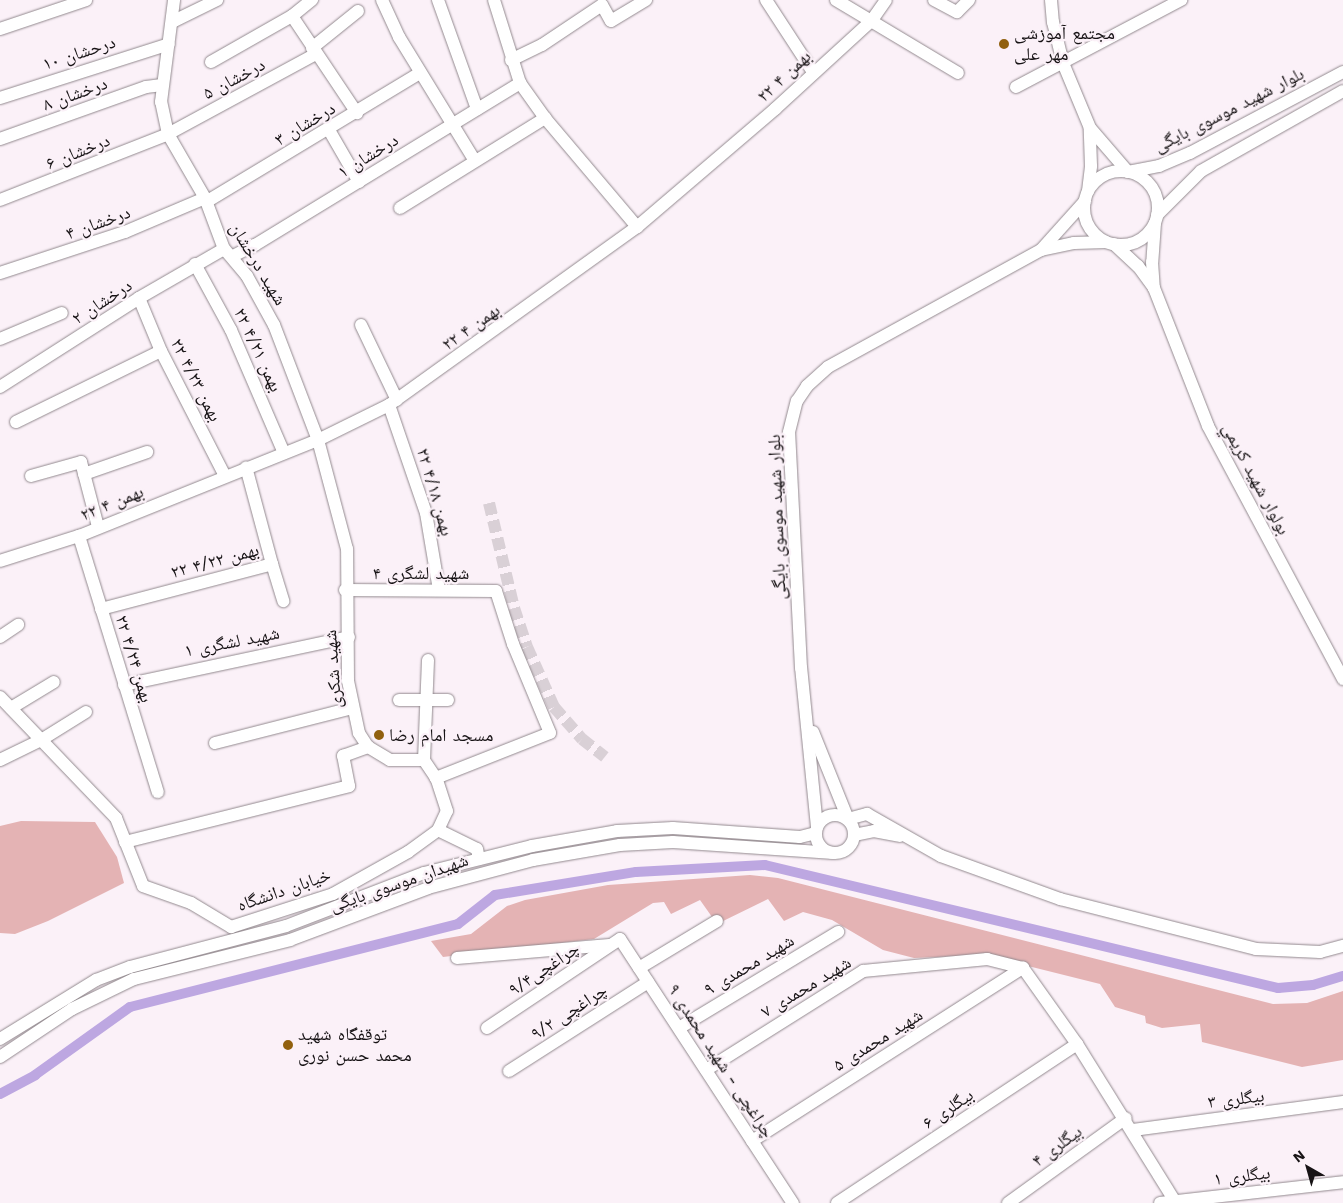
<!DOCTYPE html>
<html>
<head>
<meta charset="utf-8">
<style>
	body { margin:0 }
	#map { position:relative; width:1343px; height:1203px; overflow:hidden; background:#fbf1f8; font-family:"Work Sans","Noto Naskh Arabic",sans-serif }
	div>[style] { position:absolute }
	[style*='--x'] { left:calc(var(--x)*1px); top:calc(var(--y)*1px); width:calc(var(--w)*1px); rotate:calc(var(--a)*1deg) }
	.green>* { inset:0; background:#e4b3b4 }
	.canal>* { height:10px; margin:-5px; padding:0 5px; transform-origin:5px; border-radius:5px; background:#bda7e1 }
	.minor-tunnel>* { height:12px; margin-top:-6px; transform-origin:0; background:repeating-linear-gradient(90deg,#d9d0d6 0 12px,transparent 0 18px) }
	.roads { filter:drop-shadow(0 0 1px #92898e) drop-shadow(0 0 1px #92898e) }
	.minor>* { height:12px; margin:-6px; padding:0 6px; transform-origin:6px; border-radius:6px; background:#fff }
	.minor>.ring { margin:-6px; padding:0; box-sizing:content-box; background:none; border:12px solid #fff; border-radius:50% }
	.dots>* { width:14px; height:14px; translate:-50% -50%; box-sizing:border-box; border:2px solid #fbf1f8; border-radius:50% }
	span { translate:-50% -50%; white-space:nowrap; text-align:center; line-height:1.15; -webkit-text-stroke:4.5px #fbf1f8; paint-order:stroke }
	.poi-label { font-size:18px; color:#171315 }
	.left { translate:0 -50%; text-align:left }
	.street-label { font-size:18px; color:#171315 }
	.north { position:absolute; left:1283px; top:1143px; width:50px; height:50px; -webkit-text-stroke:4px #fbf1f8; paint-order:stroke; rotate:322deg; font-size:14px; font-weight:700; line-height:20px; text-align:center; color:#171315 }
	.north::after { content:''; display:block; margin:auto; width:18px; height:22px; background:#171315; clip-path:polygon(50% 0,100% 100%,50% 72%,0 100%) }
</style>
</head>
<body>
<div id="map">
	<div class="green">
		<i style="clip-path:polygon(21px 821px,95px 822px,117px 857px,124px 883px,48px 921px,15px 934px,0 933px,0 826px)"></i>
		<i style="clip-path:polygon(750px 875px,778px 878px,1273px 1004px,1307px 1003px,1343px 991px,1343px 1060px,1302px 1067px,1202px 1042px,1200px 1024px,1162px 1028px,1146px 1023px,1145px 1016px,1115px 1007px,1100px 984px,984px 955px,914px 958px,883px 950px,832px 920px,803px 912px,784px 921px,768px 899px,717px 924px,700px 900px,671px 914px,664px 902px,653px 903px,594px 939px,443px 957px,431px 941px,471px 934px,507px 906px,525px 900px,608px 885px)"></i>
	</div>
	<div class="canal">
		<i style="--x:0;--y:1094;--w:40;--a:-28"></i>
		<i style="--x:35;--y:1075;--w:117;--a:-35.6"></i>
		<i style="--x:130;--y:1007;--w:338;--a:-14.2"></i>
		<i style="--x:458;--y:924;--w:47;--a:-38.1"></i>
		<i style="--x:495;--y:895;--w:143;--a:-9.3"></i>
		<i style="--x:636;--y:872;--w:129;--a:-3.1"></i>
		<i style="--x:765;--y:865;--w:528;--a:13.48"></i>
		<i style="--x:1278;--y:988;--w:35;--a:-5"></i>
		<i style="--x:1313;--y:985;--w:31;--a:-17"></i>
	</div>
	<div class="minor-tunnel">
		<i style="--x:489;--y:503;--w:108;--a:76.6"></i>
		<i style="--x:514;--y:608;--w:41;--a:71.6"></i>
		<i style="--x:527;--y:647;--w:66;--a:65.8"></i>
		<i style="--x:554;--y:707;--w:43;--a:48.8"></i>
		<i style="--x:582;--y:739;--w:29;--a:38"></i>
	</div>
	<div class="roads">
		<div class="minor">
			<i style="--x:382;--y:0;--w:41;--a:65.3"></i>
			<i style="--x:399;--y:37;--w:145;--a:58.5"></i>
			<i style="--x:438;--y:0;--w:116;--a:70.3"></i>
			<i style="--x:494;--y:0;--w:87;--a:72.6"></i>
			<i style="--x:520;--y:83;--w:43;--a:54.5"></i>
			<i style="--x:545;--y:118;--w:143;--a:49.8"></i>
			<i style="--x:766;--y:0;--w:86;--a:56.9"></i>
			<i style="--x:836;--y:0;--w:142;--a:30.9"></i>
			<i style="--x:934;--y:0;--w:26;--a:28"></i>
			<i style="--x:957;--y:12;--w:17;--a:-45"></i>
			<i style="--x:1051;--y:0;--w:22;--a:85"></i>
			<i style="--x:1053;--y:22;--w:42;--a:76.3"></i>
			<i style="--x:1063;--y:63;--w:70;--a:67.4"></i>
			<i style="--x:1090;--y:128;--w:58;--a:49.2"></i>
			<i style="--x:1128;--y:172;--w:32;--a:-11"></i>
			<i style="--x:1159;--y:166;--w:34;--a:-23"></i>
			<i style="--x:1190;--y:153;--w:173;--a:-27.9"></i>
			<i style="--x:292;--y:16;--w:117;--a:56.2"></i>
			<i style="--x:174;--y:21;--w:48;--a:-26"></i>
			<i style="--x:0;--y:29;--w:91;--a:-18.6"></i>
			<i style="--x:312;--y:48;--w:59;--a:-38.8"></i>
			<i style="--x:511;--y:60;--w:34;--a:-26"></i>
			<i style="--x:542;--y:45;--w:72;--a:-33.7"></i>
			<i style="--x:602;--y:5;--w:18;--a:61"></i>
			<i style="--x:611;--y:21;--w:41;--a:-31"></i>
			<i style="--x:211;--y:62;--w:93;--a:-29.6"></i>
			<i style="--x:292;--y:16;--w:26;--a:-39"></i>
			<i style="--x:1016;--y:87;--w:187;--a:-27.8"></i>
			<i style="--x:0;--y:98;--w:177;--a:-17.7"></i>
			<i style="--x:329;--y:130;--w:60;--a:60"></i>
			<i style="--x:0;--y:139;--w:155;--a:-19.6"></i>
			<i style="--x:146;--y:87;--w:16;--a:-7"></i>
			<i class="ring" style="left:1084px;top:171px;width:62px;height:62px"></i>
			<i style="--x:1088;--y:191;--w:25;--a:-83"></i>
			<i style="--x:1091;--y:166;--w:38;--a:-92"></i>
			<i style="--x:0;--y:200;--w:180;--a:-21.4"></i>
			<i style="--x:168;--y:134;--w:168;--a:-28.4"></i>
			<i style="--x:206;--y:202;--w:250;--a:-31.1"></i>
			<i style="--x:400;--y:208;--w:171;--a:-31.8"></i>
			<i style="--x:1157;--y:215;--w:62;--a:-45"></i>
			<i style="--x:1201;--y:171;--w:163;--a:-29.4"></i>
			<i style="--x:1155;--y:223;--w:39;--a:94"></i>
			<i style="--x:1152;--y:262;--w:26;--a:86"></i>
			<i style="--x:1154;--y:288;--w:148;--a:68.6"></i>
			<i style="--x:1208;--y:426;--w:287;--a:61.9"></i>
			<i style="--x:1114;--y:244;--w:33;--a:43"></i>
			<i style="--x:1138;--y:266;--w:27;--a:54"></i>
			<i style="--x:1041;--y:250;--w:66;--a:-48.1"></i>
			<i style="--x:233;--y:256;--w:25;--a:-27"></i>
			<i style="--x:255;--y:245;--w:311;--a:-31.4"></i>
			<i style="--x:195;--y:264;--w:75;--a:61.4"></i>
			<i style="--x:231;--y:330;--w:134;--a:66.7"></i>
			<i style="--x:0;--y:273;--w:132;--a:-18.2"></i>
			<i style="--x:125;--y:232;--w:87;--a:-23"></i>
			<i style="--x:139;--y:298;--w:57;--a:67.5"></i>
			<i style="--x:161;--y:351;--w:140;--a:62.9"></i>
			<i style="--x:361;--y:325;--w:83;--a:64.4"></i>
			<i style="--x:0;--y:339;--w:67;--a:-22.8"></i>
			<i style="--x:0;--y:387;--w:165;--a:-32.6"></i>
			<i style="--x:139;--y:298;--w:98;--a:-30"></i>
			<i style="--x:389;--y:405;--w:114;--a:71.1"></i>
			<i style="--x:426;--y:513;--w:78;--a:80.4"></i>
			<i style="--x:16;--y:422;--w:161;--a:-26.1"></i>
			<i style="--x:84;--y:474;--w:67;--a:-19.2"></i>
			<i style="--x:31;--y:476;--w:52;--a:-15.6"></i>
			<i style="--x:81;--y:462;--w:67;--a:75.3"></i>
			<i style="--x:79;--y:536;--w:268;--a:72.9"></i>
			<i style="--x:0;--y:561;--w:83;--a:-17.6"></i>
			<i style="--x:79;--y:536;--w:258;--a:-21.9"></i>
			<i style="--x:318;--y:440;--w:79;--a:-26.2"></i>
			<i style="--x:389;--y:405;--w:305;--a:-35.7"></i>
			<i style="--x:637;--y:227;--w:182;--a:-40.5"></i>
			<i style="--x:775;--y:109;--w:132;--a:-42.5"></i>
			<i style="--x:872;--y:20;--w:24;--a:-55"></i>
			<i style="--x:272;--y:564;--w:39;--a:73"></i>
			<i style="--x:345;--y:590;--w:151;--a:0.4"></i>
			<i style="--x:496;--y:591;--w:56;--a:72.2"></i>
			<i style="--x:513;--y:644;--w:96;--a:67.4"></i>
			<i style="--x:550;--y:733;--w:123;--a:158.5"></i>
			<i style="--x:101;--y:609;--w:177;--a:-14.7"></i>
			<i style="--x:272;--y:564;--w:100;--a:-105"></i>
			<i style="--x:0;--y:637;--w:22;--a:-34"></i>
			<i style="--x:124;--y:685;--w:230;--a:-12"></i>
			<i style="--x:0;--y:697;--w:168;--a:46.2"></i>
			<i style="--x:116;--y:818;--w:73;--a:68.3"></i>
			<i style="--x:143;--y:886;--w:51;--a:19.5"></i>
			<i style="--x:191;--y:903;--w:47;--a:31"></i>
			<i style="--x:231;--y:927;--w:107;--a:-17.9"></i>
			<i style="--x:333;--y:894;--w:86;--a:-29.2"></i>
			<i style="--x:408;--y:852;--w:37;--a:-36"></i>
			<i style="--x:438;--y:830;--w:21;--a:-65"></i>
			<i style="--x:447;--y:811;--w:35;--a:-108"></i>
			<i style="--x:436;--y:778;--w:22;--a:-124"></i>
			<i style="--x:424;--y:760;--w:34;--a:180"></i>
			<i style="--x:390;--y:760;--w:26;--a:-149"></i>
			<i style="--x:368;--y:747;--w:17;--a:-123"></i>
			<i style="--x:359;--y:733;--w:53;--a:-101.9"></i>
			<i style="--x:348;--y:681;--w:132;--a:-90.4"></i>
			<i style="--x:347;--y:549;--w:113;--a:-104.9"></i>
			<i style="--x:318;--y:440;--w:123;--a:-110.9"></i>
			<i style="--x:274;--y:325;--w:56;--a:-118.9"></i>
			<i style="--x:247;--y:276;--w:35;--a:-130"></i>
			<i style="--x:224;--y:249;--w:54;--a:-110.4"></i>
			<i style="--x:205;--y:198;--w:74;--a:-120"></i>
			<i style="--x:168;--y:134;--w:33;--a:-102"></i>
			<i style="--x:161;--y:102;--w:103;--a:-82.7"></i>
			<i style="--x:399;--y:700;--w:49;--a:0"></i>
			<i style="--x:11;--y:708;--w:50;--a:-31.2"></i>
			<i style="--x:813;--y:732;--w:94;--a:68.1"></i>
			<i style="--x:848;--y:819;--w:20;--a:-15"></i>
			<i style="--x:867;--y:814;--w:85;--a:29.6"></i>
			<i style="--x:941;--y:856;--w:127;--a:19.9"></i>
			<i style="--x:1060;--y:899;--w:202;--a:14.3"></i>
			<i style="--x:1256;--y:949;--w:64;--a:2.7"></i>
			<i style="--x:1320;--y:952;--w:24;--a:-15"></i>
			<i style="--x:215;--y:743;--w:141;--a:-14.3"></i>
			<i style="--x:0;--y:760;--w:46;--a:-26"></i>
			<i style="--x:41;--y:740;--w:53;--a:-31.9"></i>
			<i style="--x:424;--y:760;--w:100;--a:-87.7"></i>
			<i class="ring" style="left:816px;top:815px;width:26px;height:26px"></i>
			<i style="--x:817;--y:827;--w:160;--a:-95.7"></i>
			<i style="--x:801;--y:668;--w:236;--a:-92.9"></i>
			<i style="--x:789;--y:432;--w:32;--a:-76"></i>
			<i style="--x:797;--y:401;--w:18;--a:-56"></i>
			<i style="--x:807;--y:386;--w:28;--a:-42"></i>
			<i style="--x:828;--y:367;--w:243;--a:-28.8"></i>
			<i style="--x:1041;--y:250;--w:34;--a:-12"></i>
			<i style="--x:1074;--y:243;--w:32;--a:-2"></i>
			<i style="--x:438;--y:830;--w:43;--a:26"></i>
			<i style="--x:477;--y:849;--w:10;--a:79"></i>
			<i style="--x:854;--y:835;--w:20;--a:-11"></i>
			<i style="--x:874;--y:831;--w:26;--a:11"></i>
			<i style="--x:125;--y:842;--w:231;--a:-14"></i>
			<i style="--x:349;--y:786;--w:31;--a:-101"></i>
			<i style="--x:343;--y:756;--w:27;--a:-20"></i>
			<i style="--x:457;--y:958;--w:153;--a:-4.9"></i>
			<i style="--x:639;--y:968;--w:91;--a:-31.1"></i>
			<i style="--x:1023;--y:968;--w:93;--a:54.6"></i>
			<i style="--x:1077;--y:1044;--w:187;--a:58.1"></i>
			<i style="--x:487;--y:1028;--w:160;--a:-33.8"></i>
			<i style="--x:620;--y:939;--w:316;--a:56.8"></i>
			<i style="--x:679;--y:1028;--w:186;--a:-31.1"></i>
			<i style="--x:0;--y:1039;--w:113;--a:-31.6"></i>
			<i style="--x:96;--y:980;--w:36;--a:-21"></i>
			<i style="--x:130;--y:967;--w:161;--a:-14.7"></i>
			<i style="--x:286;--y:926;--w:148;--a:-21"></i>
			<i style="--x:424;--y:873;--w:111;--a:-14"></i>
			<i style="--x:532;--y:846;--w:86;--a:-10"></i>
			<i style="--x:617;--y:831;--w:56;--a:-3.1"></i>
			<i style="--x:673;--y:828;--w:127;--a:4.1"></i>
			<i style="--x:800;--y:837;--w:16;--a:-14"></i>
			<i style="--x:0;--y:1057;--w:87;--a:-33.7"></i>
			<i style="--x:72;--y:1009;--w:69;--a:-25.8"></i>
			<i style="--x:134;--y:979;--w:161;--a:-14"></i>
			<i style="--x:290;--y:940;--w:147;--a:-20.6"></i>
			<i style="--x:428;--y:888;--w:109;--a:-14.9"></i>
			<i style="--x:533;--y:860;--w:88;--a:-9.8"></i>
			<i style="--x:620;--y:845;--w:53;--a:-3.2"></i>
			<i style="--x:673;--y:842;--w:161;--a:3.9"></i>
			<i style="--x:706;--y:1070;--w:186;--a:-32.2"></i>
			<i style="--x:863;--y:971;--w:125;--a:-5.5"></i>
			<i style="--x:987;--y:959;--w:37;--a:14"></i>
			<i style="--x:509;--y:1071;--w:165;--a:-32.6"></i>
			<i style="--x:1133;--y:1130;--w:212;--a:-7.6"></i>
			<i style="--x:752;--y:1141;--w:322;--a:-32.6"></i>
			<i style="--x:837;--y:1203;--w:288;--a:-33.5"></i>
			<i style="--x:1008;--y:1203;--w:145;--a:-35.8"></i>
			<i style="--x:1160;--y:1203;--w:184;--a:-6.5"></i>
		</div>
	</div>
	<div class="dots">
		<i style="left:1004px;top:44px;background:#91600e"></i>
		<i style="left:379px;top:735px;background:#91600e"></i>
		<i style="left:288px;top:1045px;background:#91600e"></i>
	</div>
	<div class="poi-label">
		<span class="left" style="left:1014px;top:44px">مجتمع آموزشی<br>مهر علی</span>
		<span class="left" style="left:389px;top:735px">مسجد امام رضا</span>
		<span class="left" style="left:298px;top:1045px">توقفگاه شهید<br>محمد حسن نوری</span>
	</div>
	<div class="street-label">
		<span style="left:79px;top:53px;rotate:-18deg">درحشان ۱۰</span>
		<span style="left:784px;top:76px;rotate:-43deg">۲۲ بهمن ۴</span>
		<span style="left:234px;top:79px;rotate:-28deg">درخشان ۵</span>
		<span style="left:75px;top:94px;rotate:-20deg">درخشان ۸</span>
		<span style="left:1229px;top:110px;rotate:-27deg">بلوار شهید موسوی بایگی</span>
		<span style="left:305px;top:124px;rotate:-31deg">درخشان ۳</span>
		<span style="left:78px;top:152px;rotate:-22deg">درخشان ۶</span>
		<span style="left:368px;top:156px;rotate:-32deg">درخشان ۱</span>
		<span style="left:98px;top:223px;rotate:-20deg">درخشان ۴</span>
		<span style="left:258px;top:264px;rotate:59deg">شهید درخشان</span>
		<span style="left:102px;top:302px;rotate:-33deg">درخشان ۲</span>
		<span style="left:471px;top:327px;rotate:-35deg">۲۲ بهمن ۴</span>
		<span style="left:258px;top:350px;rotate:65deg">۲۲ بهمن ۴/۲۱</span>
		<span style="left:196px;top:380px;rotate:63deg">۲۲ بهمن ۴/۲۳</span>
		<span style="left:1256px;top:479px;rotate:62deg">بولوار شهيد كريمي</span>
		<span style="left:435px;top:492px;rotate:74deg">۲۲ بهمن ۴/۱۸</span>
		<span style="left:112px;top:503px;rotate:-22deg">۲۲ بهمن ۴</span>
		<span style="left:777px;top:517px;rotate:-92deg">بلوار شهید موسوی بایگی</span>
		<span style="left:215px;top:561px;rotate:-15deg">۲۲ بهمن ۴/۲۲</span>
		<span style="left:421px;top:573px">شهید لشگری ۴</span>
		<span style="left:232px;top:642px;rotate:-11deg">شهید لشگری ۱</span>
		<span style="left:134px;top:659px;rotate:73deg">۲۲ بهمن ۴/۲۴</span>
		<span style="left:333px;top:669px;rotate:-94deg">شهید شکری</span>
		<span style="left:399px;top:883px;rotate:-19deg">شهیدان موسوی بایگی</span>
		<span style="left:284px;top:890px;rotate:-19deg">خیابان دانشگاه</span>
		<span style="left:749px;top:965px;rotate:-31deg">شهید محمدی ۹</span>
		<span style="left:544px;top:969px;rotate:-34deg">۹/۴چراغچی</span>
		<span style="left:806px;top:987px;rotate:-31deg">شهید محمدی ۷</span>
		<span style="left:569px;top:1012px;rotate:-33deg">۹/۲ چراغچی</span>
		<span style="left:878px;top:1040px;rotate:-32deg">شهید محمدی ۵</span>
		<span style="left:721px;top:1061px;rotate:57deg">۹ چراغچی - شهید محمدی</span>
		<span style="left:1236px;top:1099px;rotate:-7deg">بیگلری ۳</span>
		<span style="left:948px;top:1109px;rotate:-34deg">بیگلری ۶</span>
		<span style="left:1057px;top:1146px;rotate:-36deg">بیگلری ۴</span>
		<span style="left:1242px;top:1176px;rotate:-7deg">بیگلری ۱</span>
	</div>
	<div class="north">N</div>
</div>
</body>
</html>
